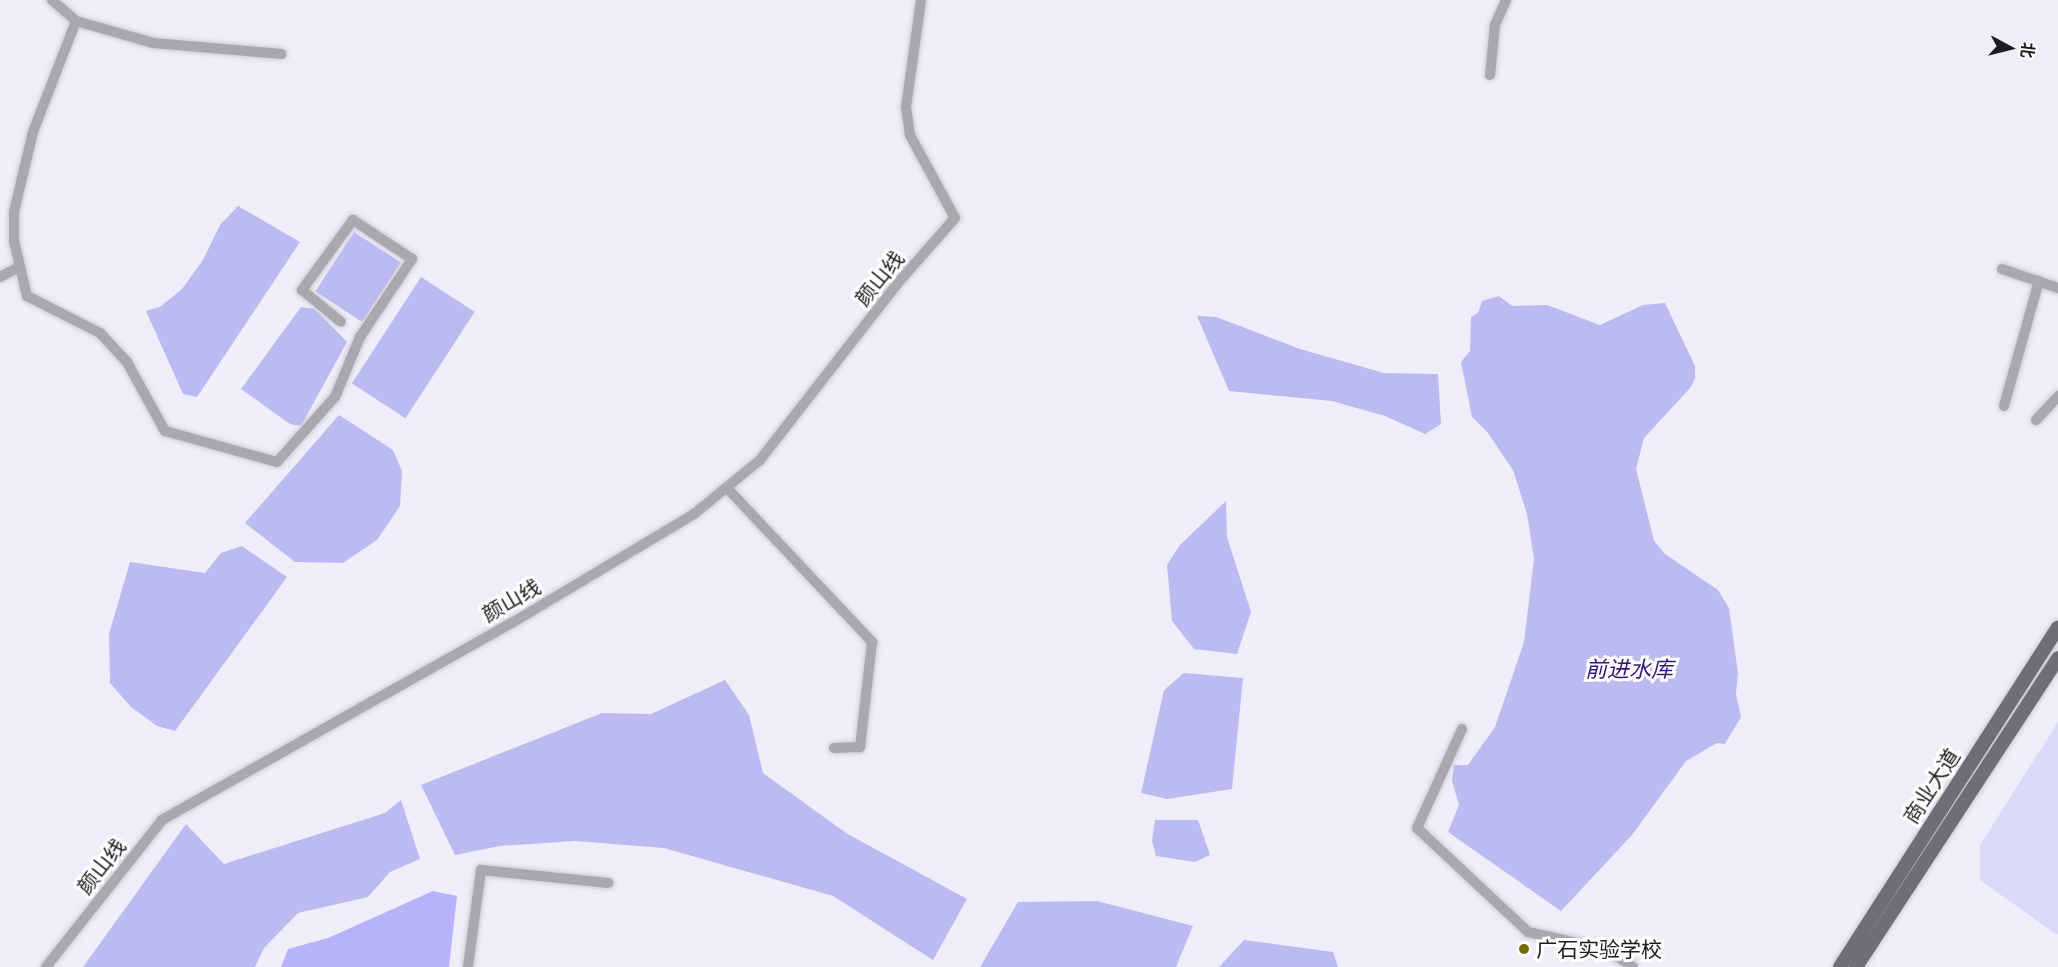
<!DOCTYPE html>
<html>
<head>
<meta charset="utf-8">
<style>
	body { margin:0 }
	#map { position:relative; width:2058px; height:967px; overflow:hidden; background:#eeeefa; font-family:Ubuntu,"Noto Sans SC",sans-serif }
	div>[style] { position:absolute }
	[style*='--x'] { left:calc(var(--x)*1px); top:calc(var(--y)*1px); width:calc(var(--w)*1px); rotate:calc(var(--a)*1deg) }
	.green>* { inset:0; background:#d9d9fa }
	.forest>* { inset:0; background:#b6b3fc }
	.water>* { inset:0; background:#bbbaf1; transform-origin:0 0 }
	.roads { filter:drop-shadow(0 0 2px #ccccd7) drop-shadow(0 0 2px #ccccd7) }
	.minor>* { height:10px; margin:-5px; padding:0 5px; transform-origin:5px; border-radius:5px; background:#a8a9ae }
	.major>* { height:14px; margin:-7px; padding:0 7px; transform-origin:7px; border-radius:7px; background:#6e6e77 }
	.dots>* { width:16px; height:16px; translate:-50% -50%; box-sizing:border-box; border:3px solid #fff; border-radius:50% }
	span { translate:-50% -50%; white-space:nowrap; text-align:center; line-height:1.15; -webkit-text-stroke:6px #fff; paint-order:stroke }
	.street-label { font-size:21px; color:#1c1c20 }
	.poi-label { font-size:21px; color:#1c1c20 }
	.left { translate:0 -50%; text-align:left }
	.water-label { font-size:22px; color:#32157d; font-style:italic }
	.north { position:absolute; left:1980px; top:18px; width:60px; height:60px; -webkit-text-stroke:4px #fff; paint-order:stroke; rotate:97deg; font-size:16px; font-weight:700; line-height:24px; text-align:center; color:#1c1c20 }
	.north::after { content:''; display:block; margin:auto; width:21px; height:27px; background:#1c1c20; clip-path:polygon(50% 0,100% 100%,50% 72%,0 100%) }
</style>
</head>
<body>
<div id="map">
	<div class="green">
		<i style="clip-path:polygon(2058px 722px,2058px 933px,2057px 935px,1980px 880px,1980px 845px)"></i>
	</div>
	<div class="forest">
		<i style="clip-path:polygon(433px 891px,457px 896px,449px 967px,281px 967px,288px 949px,328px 938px)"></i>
	</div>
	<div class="water">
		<i style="clip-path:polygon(238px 206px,300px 242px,197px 397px,183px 394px,146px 311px,160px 307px,182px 289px,203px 260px,220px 225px)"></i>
		<i style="left:354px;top:232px;width:56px;height:71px;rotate:33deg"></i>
		<i style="left:421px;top:277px;width:64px;height:127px;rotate:33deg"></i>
		<i style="clip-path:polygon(1499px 296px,1512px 306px,1547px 305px,1600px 325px,1643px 305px,1665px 303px,1695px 366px,1695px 378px,1691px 387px,1644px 438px,1636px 469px,1654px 541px,1665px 554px,1718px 590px,1729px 608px,1738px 673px,1736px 694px,1741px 717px,1725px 744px,1717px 743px,1686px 761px,1632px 835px,1561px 911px,1448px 832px,1459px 805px,1452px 781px,1454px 765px,1468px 765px,1495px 727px,1524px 642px,1534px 559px,1527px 514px,1513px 470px,1488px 433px,1472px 417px,1461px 362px,1470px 351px,1471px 317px,1478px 313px,1482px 301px)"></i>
		<i style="clip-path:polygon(301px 307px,315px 309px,347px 342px,301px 426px,290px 424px,241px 389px)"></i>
		<i style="clip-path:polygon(1197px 316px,1216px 317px,1300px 349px,1384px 373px,1438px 374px,1441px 424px,1425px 434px,1385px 416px,1332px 401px,1229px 391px)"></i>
		<i style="clip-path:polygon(339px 415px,393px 450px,402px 471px,400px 506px,377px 540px,343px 563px,295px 562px,245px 523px)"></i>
		<i style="clip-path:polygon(1226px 501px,1227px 537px,1251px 612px,1237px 654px,1194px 649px,1172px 621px,1167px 565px,1180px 545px)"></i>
		<i style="clip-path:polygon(242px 546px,287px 577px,175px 731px,157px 726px,131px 707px,110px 683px,109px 634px,130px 562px,205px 573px,221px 553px)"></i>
		<i style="clip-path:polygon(1184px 673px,1243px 678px,1232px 789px,1167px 799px,1141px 793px,1164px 690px)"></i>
		<i style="clip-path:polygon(725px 680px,749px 715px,763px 773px,846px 833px,967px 899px,933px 960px,833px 896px,664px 848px,575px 841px,500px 846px,455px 855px,421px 785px,602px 713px,651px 714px)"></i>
		<i style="clip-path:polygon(401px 800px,420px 859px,390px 872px,368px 897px,298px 913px,264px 948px,255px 967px,83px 967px,186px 824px,224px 864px,385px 813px)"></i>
		<i style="clip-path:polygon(1155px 820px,1198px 820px,1210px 855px,1195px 862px,1156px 856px,1152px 841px)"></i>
		<i style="clip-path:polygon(1097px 901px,1193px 926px,1176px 967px,980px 967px,1018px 902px)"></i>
		<i style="clip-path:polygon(1244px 940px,1333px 952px,1338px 967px,1219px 967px)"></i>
	</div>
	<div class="roads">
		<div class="minor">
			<i style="--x:52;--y:0;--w:32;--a:41"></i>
			<i style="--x:76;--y:21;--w:80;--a:15.9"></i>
			<i style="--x:153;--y:43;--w:129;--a:4.9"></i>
			<i style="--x:76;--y:21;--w:119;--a:111.2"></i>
			<i style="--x:33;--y:132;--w:82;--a:103.4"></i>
			<i style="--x:14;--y:212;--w:29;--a:90"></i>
			<i style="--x:14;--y:241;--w:57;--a:76.7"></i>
			<i style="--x:27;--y:296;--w:82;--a:26.9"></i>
			<i style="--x:100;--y:333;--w:40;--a:47"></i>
			<i style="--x:127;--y:362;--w:79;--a:61.2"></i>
			<i style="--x:165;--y:431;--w:116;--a:15.5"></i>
			<i style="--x:277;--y:462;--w:87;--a:-48.3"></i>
			<i style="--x:335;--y:397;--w:65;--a:-67.4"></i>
			<i style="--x:360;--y:337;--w:94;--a:-56.3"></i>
			<i style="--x:412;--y:259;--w:71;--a:-146.5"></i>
			<i style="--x:353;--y:220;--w:87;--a:126.1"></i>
			<i style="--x:302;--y:290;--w:50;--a:39.4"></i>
			<i style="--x:1490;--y:75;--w:50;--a:-84.3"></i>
			<i style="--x:1495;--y:25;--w:27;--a:-66"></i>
			<i style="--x:2002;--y:269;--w:59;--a:18.7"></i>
			<i style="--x:0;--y:277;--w:21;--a:-28"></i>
			<i style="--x:2004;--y:406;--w:130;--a:-74.4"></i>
			<i style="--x:2036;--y:420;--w:33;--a:-47"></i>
			<i style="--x:727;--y:488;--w:212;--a:46.7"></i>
			<i style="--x:872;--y:642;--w:106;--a:96.5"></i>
			<i style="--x:860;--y:747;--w:26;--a:178"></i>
			<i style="--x:1462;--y:729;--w:109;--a:114.4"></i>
			<i style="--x:1417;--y:828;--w:152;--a:43.1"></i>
			<i style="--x:1528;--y:932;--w:81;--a:12.8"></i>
			<i style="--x:1607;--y:950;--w:31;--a:33"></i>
			<i style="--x:46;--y:967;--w:187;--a:-51.7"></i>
			<i style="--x:162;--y:820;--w:402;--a:-29.4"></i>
			<i style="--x:512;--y:623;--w:212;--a:-30.9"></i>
			<i style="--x:694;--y:514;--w:85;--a:-39.3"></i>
			<i style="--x:760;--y:460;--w:223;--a:-52.1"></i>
			<i style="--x:897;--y:284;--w:88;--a:-48.7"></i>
			<i style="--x:955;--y:218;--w:94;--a:-118.5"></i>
			<i style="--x:910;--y:135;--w:28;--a:-98"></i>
			<i style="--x:906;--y:107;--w:108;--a:-82"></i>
			<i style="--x:468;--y:967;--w:98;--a:-82.4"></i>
			<i style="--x:481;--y:870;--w:128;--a:5.8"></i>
		</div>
		<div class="major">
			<i style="--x:1840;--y:967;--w:403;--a:-57.3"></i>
			<i style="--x:1856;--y:967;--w:369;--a:-56.8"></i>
		</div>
	</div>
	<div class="dots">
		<i style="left:1524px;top:949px;background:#736d0b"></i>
	</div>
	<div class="street-label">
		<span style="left:879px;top:278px;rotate:-51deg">颜山线</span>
		<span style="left:511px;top:600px;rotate:-30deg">颜山线</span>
		<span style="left:1931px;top:786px;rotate:-57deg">商业大道</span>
		<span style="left:101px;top:866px;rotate:-52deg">颜山线</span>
	</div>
	<div class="poi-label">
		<span class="left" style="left:1536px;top:949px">广石实验学校</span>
	</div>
	<div class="water-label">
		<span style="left:1629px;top:669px">前进水库</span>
	</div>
	<div class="north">北</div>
</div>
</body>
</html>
